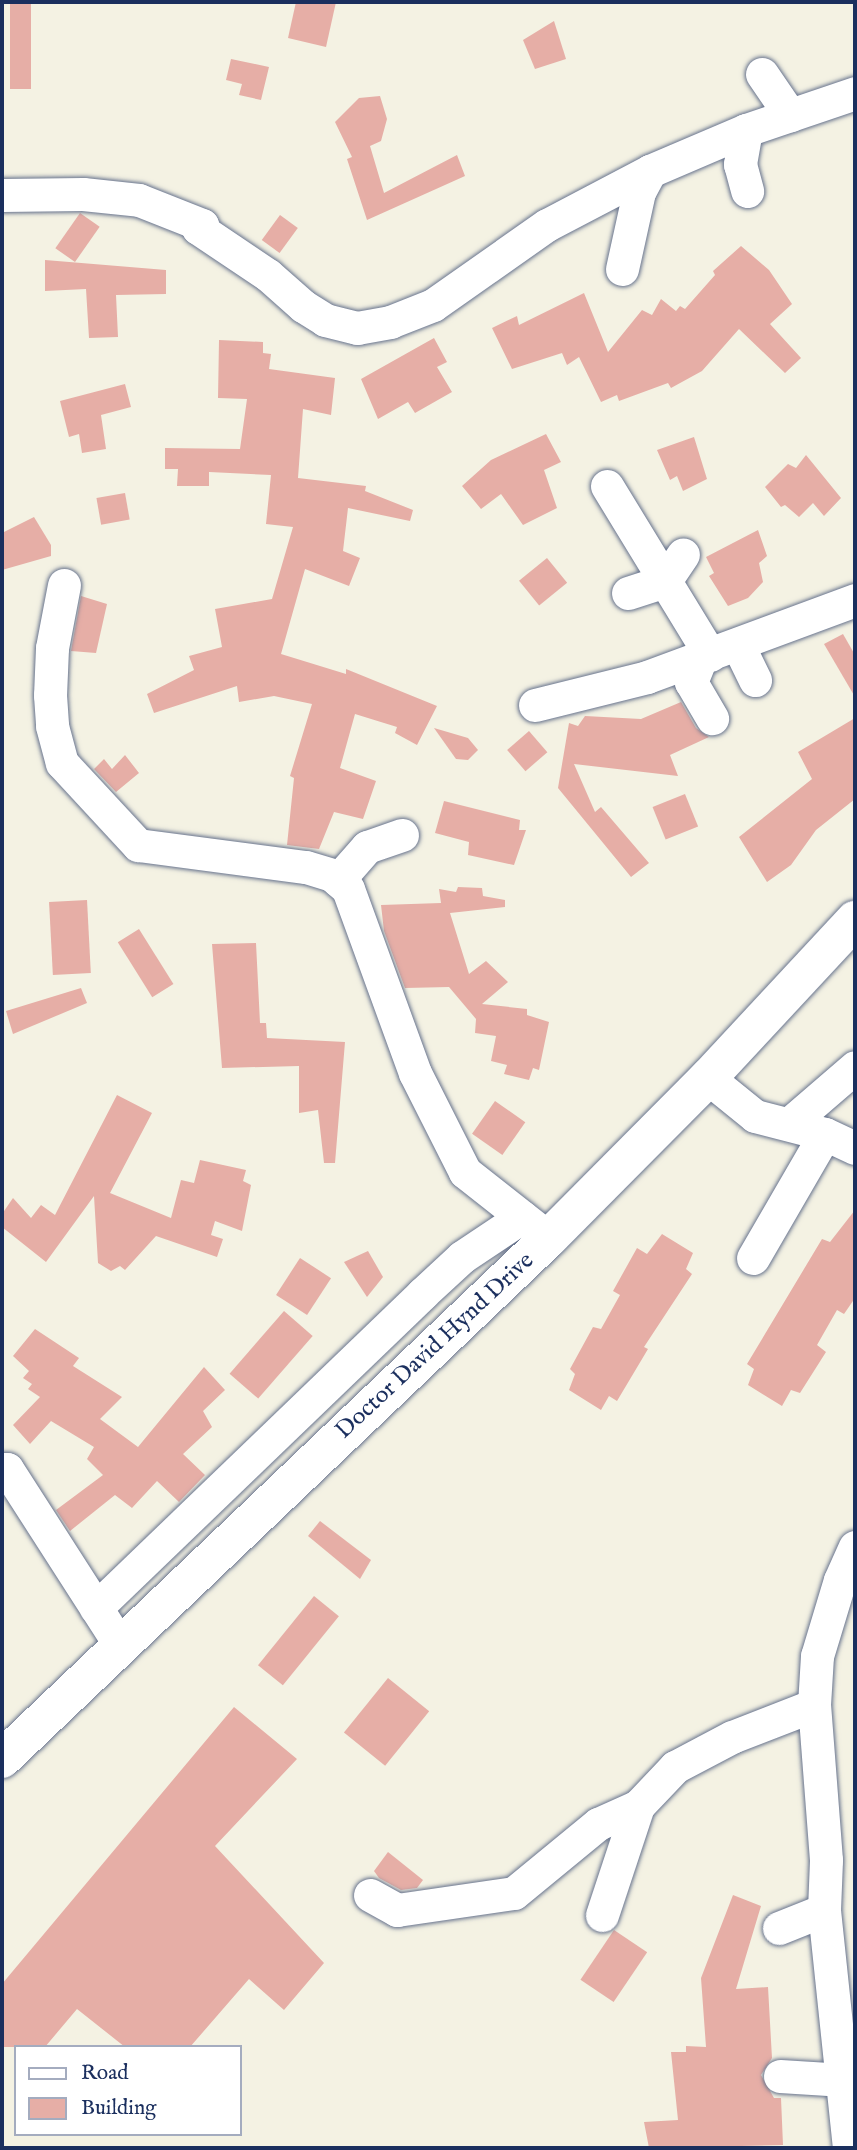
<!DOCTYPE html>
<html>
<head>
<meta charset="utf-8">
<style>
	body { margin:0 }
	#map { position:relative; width:857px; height:2150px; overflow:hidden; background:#f4f2e3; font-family:"IM FELL English",serif }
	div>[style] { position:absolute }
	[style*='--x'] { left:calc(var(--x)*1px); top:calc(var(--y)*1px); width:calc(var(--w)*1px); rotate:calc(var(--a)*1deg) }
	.building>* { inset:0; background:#e6aea6; transform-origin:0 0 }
	.roads { filter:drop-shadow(0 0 2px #67738d) drop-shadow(0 0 2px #67738d) }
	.minor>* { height:33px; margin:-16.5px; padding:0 16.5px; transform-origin:16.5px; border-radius:16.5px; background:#fff }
	.secondary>* { height:38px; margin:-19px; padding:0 19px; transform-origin:19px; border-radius:19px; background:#fff }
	span { translate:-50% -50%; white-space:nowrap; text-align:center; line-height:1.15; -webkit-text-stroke:5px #fff; paint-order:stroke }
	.street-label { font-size:24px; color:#1b2f5e }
	.frame { position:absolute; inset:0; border:4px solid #1b2f5e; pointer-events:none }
	.legend { position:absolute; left:14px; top:2045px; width:228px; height:91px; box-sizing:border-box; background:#fff; border:2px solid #a4acbf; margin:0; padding:9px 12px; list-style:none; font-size:21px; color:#1b2f5e }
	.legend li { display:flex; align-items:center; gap:14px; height:35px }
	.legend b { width:35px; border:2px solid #a4acbf }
</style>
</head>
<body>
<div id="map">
	<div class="building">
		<i style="left:10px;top:2px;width:21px;height:87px"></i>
		<i style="clip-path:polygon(296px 2px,336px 2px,326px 47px,288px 38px)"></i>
		<i style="clip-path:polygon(554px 21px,566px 59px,535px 69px,523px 40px)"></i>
		<i style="clip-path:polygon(231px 59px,269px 67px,261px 100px,239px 95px,242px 84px,226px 80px)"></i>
		<i style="clip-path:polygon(380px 96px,387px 119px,381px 141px,370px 146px,384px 193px,457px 155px,465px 176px,367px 220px,347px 159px,352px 157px,335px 122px,359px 98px)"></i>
		<i style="left:80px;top:213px;width:24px;height:43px;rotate:35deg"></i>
		<i style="left:280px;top:215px;width:22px;height:31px;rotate:36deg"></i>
		<i style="clip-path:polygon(741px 246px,769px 270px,792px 304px,770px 324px,801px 358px,785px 373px,739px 329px,702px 371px,671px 388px,668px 383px,619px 401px,617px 395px,601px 402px,579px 357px,567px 365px,562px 353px,512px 369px,492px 328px,517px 316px,519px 325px,584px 293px,608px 352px,642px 310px,652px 315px,661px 299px,676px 311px,680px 306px,685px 309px,715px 275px,713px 271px)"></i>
		<i style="clip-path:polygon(45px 260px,166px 270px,166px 294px,116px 295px,118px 337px,89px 338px,86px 289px,45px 291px)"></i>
		<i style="clip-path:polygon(434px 338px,447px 362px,437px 367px,452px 392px,415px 413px,408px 402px,378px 419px,361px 379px)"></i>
		<i style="clip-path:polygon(219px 340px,263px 342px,263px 353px,271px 354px,269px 369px,335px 378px,331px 415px,303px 409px,298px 478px,366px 486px,365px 491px,413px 510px,410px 521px,348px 508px,343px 551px,360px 558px,349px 586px,305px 569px,281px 654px,346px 674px,346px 669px,437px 706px,417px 745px,395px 733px,397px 727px,355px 714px,340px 768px,376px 781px,363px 819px,334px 812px,319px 849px,287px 845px,294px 778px,290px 776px,312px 704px,274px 696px,239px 702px,237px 686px,154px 713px,147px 694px,194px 670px,189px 656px,222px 647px,215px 609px,272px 599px,293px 527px,266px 524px,271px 475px,209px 472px,209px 486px,177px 486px,178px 469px,165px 469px,165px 448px,240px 449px,247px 399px,218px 398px)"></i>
		<i style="clip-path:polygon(125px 384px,131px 407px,101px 415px,106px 449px,82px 453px,79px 434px,69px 437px,60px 401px)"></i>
		<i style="clip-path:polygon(546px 434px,561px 462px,544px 470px,557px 508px,523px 525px,501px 494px,481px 509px,462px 486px,491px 460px)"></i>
		<i style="clip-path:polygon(694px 437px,707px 479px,683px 491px,677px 476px,670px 480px,657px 450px)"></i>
		<i style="clip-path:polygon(806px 455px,841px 498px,824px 516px,813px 503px,799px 517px,785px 505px,781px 507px,765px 487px,788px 464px,796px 468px)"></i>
		<i style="left:125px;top:493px;width:27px;height:29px;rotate:80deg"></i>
		<i style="clip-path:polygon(34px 517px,51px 545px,51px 556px,2px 570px,2px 533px)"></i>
		<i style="clip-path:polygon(758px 530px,767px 556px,759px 563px,763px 582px,748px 598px,728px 606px,709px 576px,714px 573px,706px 557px)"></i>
		<i style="left:547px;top:558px;width:32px;height:36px;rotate:51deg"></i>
		<i style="clip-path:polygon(81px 596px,107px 604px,96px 653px,71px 651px)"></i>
		<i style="clip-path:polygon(843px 634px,855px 655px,855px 697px,824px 644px)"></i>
		<i style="clip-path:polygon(681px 702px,696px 728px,709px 737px,670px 755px,678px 776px,574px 764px,595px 812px,601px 807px,649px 863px,631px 877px,558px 788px,569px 723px,578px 726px,585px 716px,641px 719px)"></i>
		<i style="clip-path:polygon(855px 718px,855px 799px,816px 830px,791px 865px,767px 882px,739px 837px,812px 779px,798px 752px)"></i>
		<i style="clip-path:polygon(434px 728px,468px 738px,478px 750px,468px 760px,456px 759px)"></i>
		<i style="left:529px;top:731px;width:28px;height:29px;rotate:49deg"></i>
		<i style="clip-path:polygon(125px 755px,139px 773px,116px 792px,94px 769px,104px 759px,112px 769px)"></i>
		<i style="left:685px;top:794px;width:35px;height:35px;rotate:68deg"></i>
		<i style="clip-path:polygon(444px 801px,520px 820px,519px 830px,526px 830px,514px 865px,468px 855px,469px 842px,435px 833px)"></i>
		<i style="clip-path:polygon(458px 887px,482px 888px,483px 896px,505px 900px,505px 907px,450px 913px,469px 974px,486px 961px,508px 982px,482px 1004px,527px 1009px,527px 1015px,549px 1022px,539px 1070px,533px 1068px,529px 1080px,504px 1074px,507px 1065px,491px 1061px,496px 1036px,475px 1033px,476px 1019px,449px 987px,405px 988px,384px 931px,381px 905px,441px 903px,439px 889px,456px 892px)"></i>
		<i style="left:87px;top:900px;width:73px;height:38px;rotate:87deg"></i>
		<i style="left:139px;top:929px;width:65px;height:25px;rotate:58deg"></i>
		<i style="clip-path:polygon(256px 943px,260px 1023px,266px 1023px,267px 1038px,345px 1042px,335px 1163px,324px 1163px,318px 1110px,299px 1113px,299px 1066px,222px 1068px,212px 944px)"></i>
		<i style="clip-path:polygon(81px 988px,87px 1003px,13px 1034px,6px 1011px)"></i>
		<i style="clip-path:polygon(117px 1095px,152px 1113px,110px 1193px,171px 1218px,181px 1180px,194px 1183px,200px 1160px,246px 1170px,243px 1181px,251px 1185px,242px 1231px,215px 1221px,211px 1235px,223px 1239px,217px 1257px,156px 1236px,125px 1270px,120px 1266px,111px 1271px,98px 1263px,94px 1196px,46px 1262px,2px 1227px,2px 1214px,13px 1198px,31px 1218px,41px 1205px,55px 1215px)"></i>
		<i style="left:495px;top:1101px;width:37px;height:40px;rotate:35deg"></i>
		<i style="clip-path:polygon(855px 1210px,855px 1298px,844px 1314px,837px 1310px,817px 1345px,826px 1352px,800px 1393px,791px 1390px,782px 1406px,748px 1385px,754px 1369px,747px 1364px,822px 1239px,830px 1242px)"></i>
		<i style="clip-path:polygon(662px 1234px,693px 1253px,686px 1269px,692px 1274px,644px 1347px,648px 1349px,617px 1401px,609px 1396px,601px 1410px,569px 1390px,575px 1374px,570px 1369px,593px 1327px,601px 1329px,620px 1295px,613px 1291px,637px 1248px,647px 1254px)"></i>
		<i style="clip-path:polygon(368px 1251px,383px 1277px,367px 1297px,344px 1262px)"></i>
		<i style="left:300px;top:1258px;width:37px;height:44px;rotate:33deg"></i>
		<i style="left:284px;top:1311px;width:38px;height:83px;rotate:41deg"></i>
		<i style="clip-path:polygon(35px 1329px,79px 1358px,73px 1366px,122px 1397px,100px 1419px,138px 1447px,204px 1367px,225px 1390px,203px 1411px,212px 1427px,183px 1454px,205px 1475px,179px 1502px,157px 1481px,132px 1508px,115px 1495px,70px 1531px,56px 1510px,103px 1475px,87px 1459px,94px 1447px,51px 1421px,30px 1444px,13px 1425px,40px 1397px,28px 1389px,32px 1384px,23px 1378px,29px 1371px,13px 1356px)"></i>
		<i style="clip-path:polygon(320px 1521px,371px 1560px,360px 1579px,308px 1536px)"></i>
		<i style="left:314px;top:1596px;width:32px;height:89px;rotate:39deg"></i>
		<i style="left:388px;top:1678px;width:53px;height:70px;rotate:39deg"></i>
		<i style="clip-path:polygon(234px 1707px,297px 1759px,215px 1846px,324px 1963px,284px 2010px,249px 1979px,190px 2047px,125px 2047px,77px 2009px,45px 2047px,2px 2047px,2px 1984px)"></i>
		<i style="clip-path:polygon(388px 1852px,423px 1880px,417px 1888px,401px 1890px,379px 1878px,374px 1871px)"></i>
		<i style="clip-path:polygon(733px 1895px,761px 1906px,736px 1989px,768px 1987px,772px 2058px,761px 2075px,774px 2098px,781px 2098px,783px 2145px,649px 2148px,644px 2122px,678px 2120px,671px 2052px,686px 2052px,686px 2046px,706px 2047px,701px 1978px)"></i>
		<i style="left:614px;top:1930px;width:40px;height:60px;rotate:34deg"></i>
	</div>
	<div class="roads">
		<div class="minor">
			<i style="--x:762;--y:74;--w:50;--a:55.7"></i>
			<i style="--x:746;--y:130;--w:35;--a:100"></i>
			<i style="--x:740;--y:164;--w:28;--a:75"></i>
			<i style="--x:2;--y:195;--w:81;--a:-0.7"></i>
			<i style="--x:83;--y:194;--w:56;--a:6.1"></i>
			<i style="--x:139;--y:200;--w:68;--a:21.6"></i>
			<i style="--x:202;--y:225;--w:5;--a:143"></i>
			<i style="--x:198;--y:228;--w:84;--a:33.9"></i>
			<i style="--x:268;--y:275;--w:47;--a:41.5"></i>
			<i style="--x:303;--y:306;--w:26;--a:32"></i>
			<i style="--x:325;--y:320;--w:33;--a:14"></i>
			<i style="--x:357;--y:328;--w:34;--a:-10"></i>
			<i style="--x:390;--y:322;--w:46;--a:-21.6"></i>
			<i style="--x:433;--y:305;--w:139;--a:-35.1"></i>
			<i style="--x:547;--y:225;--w:116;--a:-27.7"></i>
			<i style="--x:650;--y:171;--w:104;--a:-23.1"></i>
			<i style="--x:746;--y:130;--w:115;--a:-18.7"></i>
			<i style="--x:622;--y:269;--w:79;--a:-77.6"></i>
			<i style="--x:639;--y:192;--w:24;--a:-62"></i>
			<i style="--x:607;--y:486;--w:198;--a:58.6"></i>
			<i style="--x:64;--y:585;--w:64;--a:100.8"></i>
			<i style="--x:52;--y:648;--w:47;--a:92.4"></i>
			<i style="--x:50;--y:695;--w:31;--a:86"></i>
			<i style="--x:52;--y:726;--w:38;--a:75"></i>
			<i style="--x:62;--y:763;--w:112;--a:47.2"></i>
			<i style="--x:138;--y:845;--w:169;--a:7.5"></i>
			<i style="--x:306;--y:867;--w:27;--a:17"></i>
			<i style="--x:332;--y:875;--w:21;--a:41"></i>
			<i style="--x:348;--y:889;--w:196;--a:70"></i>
			<i style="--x:415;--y:1073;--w:111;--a:63.2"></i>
			<i style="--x:465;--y:1172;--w:107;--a:38.2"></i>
			<i style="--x:628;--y:593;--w:39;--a:-18"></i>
			<i style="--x:665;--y:581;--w:32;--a:-56"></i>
			<i style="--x:738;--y:645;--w:39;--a:64"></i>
			<i style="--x:700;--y:660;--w:24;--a:112"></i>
			<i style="--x:691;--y:682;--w:42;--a:59.7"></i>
			<i style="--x:535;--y:705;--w:115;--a:-14"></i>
			<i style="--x:647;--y:677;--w:222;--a:-20.3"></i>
			<i style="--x:338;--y:880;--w:44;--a:-48.7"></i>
			<i style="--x:367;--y:847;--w:37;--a:-19"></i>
			<i style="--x:708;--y:1078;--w:60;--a:39"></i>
			<i style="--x:755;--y:1116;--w:72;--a:14.4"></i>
			<i style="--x:825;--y:1134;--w:33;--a:25"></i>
			<i style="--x:789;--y:1124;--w:87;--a:-40.8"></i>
			<i style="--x:753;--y:1258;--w:143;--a:-59.9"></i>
			<i style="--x:2;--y:1469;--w:5;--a:0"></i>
			<i style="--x:7;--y:1469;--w:209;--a:57.3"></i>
			<i style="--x:96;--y:1608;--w:453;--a:-43.9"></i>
			<i style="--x:422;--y:1294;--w:54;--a:-42.8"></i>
			<i style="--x:462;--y:1257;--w:72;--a:-33.7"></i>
			<i style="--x:370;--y:1895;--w:31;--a:29"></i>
			<i style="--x:397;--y:1910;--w:118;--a:-8.3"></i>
			<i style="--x:514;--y:1893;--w:109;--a:-39.4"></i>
			<i style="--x:598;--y:1824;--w:44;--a:-24.2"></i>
			<i style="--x:638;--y:1806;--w:54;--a:-46.5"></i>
			<i style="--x:675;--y:1767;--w:64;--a:-27.8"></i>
			<i style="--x:732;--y:1737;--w:88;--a:-21.3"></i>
			<i style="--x:602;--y:1915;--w:115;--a:-71.7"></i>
			<i style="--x:779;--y:1928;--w:48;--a:-21.8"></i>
			<i style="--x:780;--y:2076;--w:64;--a:3.6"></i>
			<i style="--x:849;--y:2148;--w:239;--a:-96"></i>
			<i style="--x:824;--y:1910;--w:50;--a:-87.7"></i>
			<i style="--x:826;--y:1860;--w:155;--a:-94.4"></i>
			<i style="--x:814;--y:1705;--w:49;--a:-86.5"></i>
			<i style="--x:817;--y:1656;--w:79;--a:-73.2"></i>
			<i style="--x:840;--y:1580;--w:36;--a:-66"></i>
		</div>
		<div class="secondary">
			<i style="--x:2;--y:1759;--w:755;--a:-43.61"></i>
			<i style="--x:549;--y:1238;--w:226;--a:-45.2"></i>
			<i style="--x:708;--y:1078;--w:216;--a:-47.1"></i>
		</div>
	</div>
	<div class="street-label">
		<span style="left:435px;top:1346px;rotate:-43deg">Doctor David Hynd Drive</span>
	</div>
	<div class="frame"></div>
	<ul class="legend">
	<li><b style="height:9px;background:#fff"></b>Road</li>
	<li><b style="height:19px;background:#e6aea6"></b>Building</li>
	</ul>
</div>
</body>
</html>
